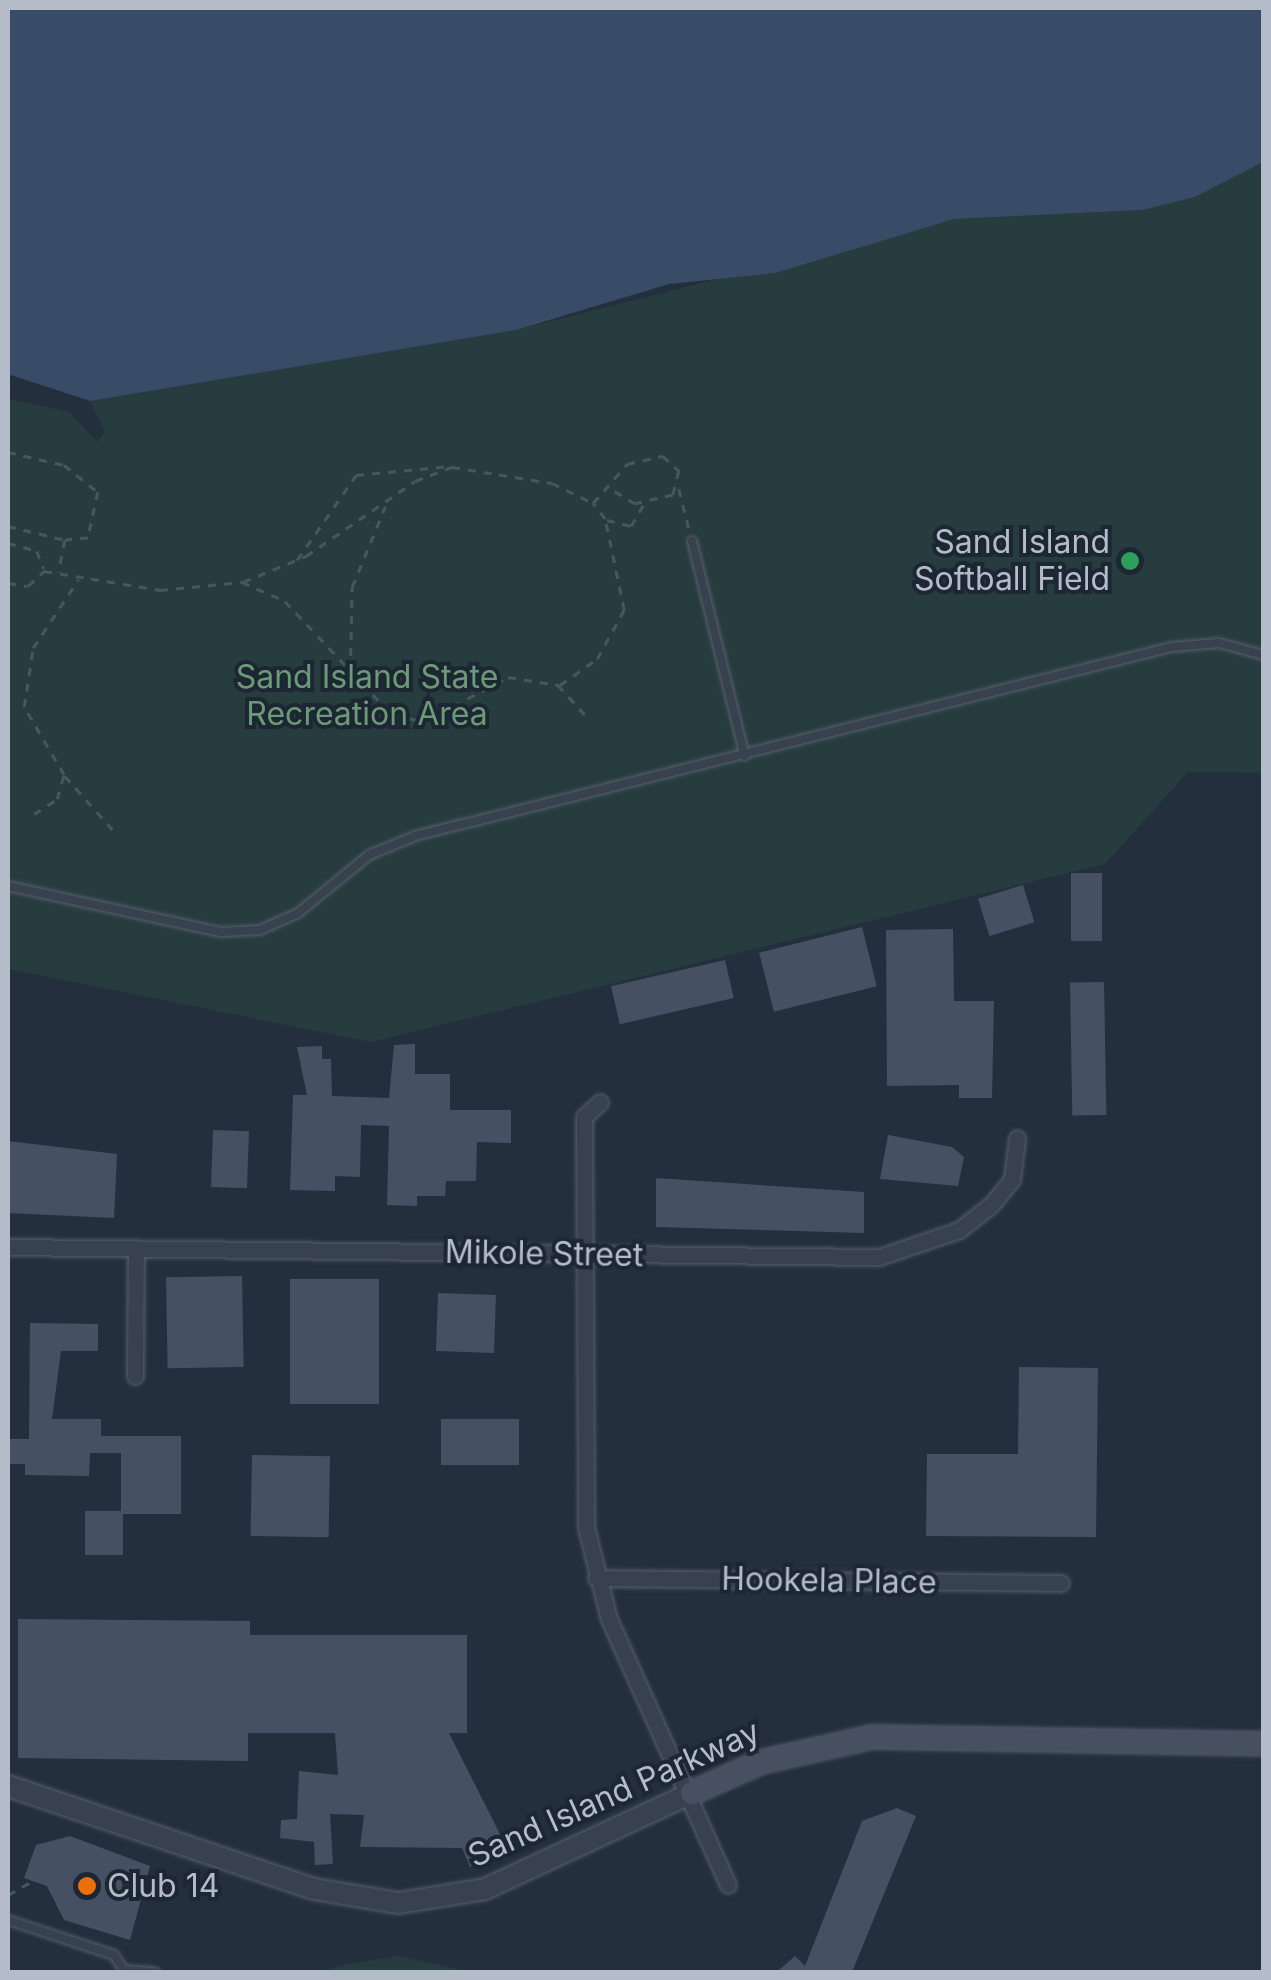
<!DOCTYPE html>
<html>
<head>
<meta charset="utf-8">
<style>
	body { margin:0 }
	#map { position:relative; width:1271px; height:1980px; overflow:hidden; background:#242f3e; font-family:Inter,sans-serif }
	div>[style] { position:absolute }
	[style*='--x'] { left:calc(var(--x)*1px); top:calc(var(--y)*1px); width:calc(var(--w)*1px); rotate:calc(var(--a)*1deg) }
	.green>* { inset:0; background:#263c3f }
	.water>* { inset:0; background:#394c67 }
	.building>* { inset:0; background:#455162; transform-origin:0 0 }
	.path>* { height:2.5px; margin-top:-1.25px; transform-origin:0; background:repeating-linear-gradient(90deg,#44595c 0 8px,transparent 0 16px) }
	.roads { filter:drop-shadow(0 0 2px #565f6c) drop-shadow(0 0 2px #565f6c) }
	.service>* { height:8px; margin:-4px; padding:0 4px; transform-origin:4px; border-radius:4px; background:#38414e }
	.minor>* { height:15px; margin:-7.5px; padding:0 7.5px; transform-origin:7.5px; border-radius:7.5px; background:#38414e }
	.tertiary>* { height:20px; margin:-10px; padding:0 10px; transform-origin:10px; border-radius:10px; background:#38414e }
	.secondary>* { height:22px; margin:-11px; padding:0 11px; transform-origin:11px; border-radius:11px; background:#465061 }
	.dots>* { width:28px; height:28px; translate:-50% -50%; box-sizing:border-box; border:5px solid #1d2633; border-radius:50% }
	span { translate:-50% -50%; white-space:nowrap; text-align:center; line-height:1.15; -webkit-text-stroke:8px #1d2633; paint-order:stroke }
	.poi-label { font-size:32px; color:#b4bcc9 }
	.right { translate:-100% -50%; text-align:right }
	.left { translate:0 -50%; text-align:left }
	.park-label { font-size:32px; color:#6b9a76 }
	.street-label { font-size:32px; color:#b4bcc9 }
	.frame { position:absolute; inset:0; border:10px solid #b4bcc9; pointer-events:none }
</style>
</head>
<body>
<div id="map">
	<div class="green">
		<i style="clip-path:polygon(1263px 162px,1263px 773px,1188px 772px,1105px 864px,371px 1042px,8px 969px,8px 399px,69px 412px,97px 442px,105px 431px,90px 401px,516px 330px,954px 219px,1143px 210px,1195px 197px)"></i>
		<i style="clip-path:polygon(398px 1956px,471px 1972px,321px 1972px,338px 1966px)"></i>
	</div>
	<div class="water">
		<i style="clip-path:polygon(8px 8px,1263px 8px,1263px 162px,1195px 197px,1143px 210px,954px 219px,775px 273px,669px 284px,516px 330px,90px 401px,8px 374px)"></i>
	</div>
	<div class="building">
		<i style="left:1071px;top:873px;width:31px;height:68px"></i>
		<i style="left:1023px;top:885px;width:39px;height:47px;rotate:73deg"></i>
		<i style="left:862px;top:927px;width:61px;height:106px;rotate:76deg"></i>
		<i style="clip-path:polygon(953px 929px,954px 1001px,994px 1001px,992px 1098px,959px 1098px,959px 1085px,887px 1086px,886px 930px)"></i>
		<i style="left:725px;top:960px;width:39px;height:117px;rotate:77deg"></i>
		<i style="left:1104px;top:982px;width:133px;height:34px;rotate:89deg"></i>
		<i style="clip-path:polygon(415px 1044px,415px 1074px,450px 1074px,450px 1110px,511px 1110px,511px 1143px,477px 1142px,476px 1181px,446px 1181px,445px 1196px,417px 1196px,417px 1206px,387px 1205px,389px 1126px,361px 1125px,360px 1177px,335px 1176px,335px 1191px,290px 1190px,293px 1095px,307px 1095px,297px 1047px,322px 1046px,322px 1059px,331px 1059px,332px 1096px,389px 1098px,394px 1045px)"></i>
		<i style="left:213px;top:1130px;width:36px;height:57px;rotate:2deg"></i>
		<i style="clip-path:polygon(888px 1135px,952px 1147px,964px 1157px,958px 1186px,880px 1179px)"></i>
		<i style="clip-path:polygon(8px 1141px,117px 1154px,114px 1218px,8px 1213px)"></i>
		<i style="clip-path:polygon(656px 1178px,864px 1192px,864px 1233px,656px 1227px)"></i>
		<i style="left:242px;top:1276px;width:91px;height:76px;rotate:89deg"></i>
		<i style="left:379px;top:1279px;width:125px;height:89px;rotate:90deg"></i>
		<i style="left:438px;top:1293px;width:58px;height:58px;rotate:2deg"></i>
		<i style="clip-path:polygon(30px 1323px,98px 1324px,98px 1351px,61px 1351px,52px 1419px,101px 1419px,101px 1436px,181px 1436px,181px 1514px,123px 1514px,123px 1555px,85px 1555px,85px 1511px,121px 1511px,121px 1453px,90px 1453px,89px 1476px,25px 1475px,25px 1464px,8px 1464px,8px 1439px,29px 1439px)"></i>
		<i style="clip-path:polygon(1019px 1367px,1098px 1368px,1096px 1537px,926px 1536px,927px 1454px,1018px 1454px)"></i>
		<i style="left:441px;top:1419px;width:78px;height:46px"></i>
		<i style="left:252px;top:1455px;width:78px;height:81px;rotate:1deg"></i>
		<i style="clip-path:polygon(18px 1619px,250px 1621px,250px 1635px,467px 1635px,467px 1733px,449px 1733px,509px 1852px,470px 1867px,462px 1848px,360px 1847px,364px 1815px,330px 1814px,333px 1864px,315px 1865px,314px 1842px,280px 1838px,281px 1820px,297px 1819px,299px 1771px,338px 1775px,335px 1733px,248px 1733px,248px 1761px,18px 1758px)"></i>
		<i style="clip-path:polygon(897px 1808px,916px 1816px,852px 1972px,777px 1972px,795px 1956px,805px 1966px,862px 1821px)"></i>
		<i style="clip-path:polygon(70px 1836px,150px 1866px,130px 1940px,64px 1920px,47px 1886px,24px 1878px,36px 1845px)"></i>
	</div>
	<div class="path">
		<i style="--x:8;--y:452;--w:57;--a:13.1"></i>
		<i style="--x:64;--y:465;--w:43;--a:38.5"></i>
		<i style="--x:98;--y:492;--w:47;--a:102.3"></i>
		<i style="--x:88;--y:538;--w:23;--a:175"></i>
		<i style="--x:679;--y:489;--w:41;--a:76"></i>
		<i style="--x:607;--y:520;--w:25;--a:14"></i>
		<i style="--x:631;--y:526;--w:28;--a:-60"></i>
		<i style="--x:8;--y:526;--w:59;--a:13.8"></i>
		<i style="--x:65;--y:540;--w:33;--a:101"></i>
		<i style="--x:8;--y:543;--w:30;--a:15"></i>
		<i style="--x:37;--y:551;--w:19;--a:69"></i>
		<i style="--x:297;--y:560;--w:103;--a:-55.2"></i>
		<i style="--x:356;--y:475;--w:95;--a:-5.4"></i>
		<i style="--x:243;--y:582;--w:68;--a:-22.4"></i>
		<i style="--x:306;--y:556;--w:132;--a:-34.5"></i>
		<i style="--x:415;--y:481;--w:40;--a:-21"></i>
		<i style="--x:452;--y:467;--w:101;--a:9.1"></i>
		<i style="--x:552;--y:483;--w:46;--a:26"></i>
		<i style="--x:593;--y:503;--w:52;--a:-48.9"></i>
		<i style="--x:627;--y:464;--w:37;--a:-13"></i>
		<i style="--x:663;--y:456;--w:22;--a:43"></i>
		<i style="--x:679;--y:471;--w:25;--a:104"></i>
		<i style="--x:673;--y:495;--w:39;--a:167"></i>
		<i style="--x:635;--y:504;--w:27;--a:-149"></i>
		<i style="--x:8;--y:583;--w:20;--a:9"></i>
		<i style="--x:28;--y:586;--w:22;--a:-43"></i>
		<i style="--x:44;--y:571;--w:118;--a:9.3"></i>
		<i style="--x:160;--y:590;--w:82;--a:-5.6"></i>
		<i style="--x:242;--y:582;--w:47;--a:23.8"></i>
		<i style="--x:285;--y:601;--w:158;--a:46.8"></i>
		<i style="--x:393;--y:716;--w:32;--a:9"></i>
		<i style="--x:425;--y:721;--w:94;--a:-27.9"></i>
		<i style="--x:508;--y:677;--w:51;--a:9.1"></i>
		<i style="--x:558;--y:685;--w:47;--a:47.6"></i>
		<i style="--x:350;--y:672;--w:85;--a:-88.7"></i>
		<i style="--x:352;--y:587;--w:87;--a:-67.6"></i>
		<i style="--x:560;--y:685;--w:45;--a:-35.1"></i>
		<i style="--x:597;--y:659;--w:56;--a:-61.1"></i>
		<i style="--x:624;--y:610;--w:93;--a:-101.8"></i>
		<i style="--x:605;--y:519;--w:20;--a:-127"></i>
		<i style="--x:65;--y:776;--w:74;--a:48.3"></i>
		<i style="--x:34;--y:814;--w:27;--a:-33"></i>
		<i style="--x:57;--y:799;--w:25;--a:-74"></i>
		<i style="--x:64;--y:775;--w:79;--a:-120.5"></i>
		<i style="--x:24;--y:707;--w:60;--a:-81.3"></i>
		<i style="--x:33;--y:648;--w:82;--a:-56.5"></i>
		<i style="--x:8;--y:1895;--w:28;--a:-30"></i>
	</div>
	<div class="roads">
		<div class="service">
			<i style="--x:692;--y:541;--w:221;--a:76.2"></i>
			<i style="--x:8;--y:886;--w:218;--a:12.2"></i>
			<i style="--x:221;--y:932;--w:39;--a:-3"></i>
			<i style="--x:260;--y:930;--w:42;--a:-24.1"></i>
			<i style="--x:298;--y:913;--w:92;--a:-39.2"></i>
			<i style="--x:369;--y:855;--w:50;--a:-22.4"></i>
			<i style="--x:415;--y:836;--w:780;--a:-14.02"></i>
			<i style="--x:1172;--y:647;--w:47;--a:-4.9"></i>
			<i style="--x:1219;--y:643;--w:47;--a:14.9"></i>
			<i style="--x:8;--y:1920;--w:112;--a:18.3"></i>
			<i style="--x:114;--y:1955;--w:20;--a:57"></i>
			<i style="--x:124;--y:1970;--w:31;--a:4"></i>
		</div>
		<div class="minor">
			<i style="--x:600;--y:1102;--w:22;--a:137"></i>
			<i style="--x:584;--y:1117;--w:410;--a:89.7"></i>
			<i style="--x:586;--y:1527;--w:95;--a:76"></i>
			<i style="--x:609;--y:1619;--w:291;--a:65.9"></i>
			<i style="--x:8;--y:1247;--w:871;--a:0.66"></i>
			<i style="--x:879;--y:1257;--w:84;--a:-18.6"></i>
			<i style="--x:959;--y:1230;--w:42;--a:-38.2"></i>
			<i style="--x:992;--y:1204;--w:32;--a:-51"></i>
			<i style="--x:1012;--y:1179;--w:41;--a:-83"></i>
			<i style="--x:135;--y:1376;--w:128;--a:-89.6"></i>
			<i style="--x:596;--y:1578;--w:465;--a:0.6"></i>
		</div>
		<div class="tertiary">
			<i style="--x:8;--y:1786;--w:323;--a:18.6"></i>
			<i style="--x:314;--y:1889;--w:86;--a:9.4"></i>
			<i style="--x:399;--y:1903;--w:87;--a:-9.2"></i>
			<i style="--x:485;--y:1889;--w:228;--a:-24.9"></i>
		</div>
		<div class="secondary">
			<i style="--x:692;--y:1793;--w:76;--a:-24.2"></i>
			<i style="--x:761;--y:1762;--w:114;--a:-12.7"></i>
			<i style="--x:872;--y:1737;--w:392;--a:1"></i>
		</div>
	</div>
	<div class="dots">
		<i style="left:1130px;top:561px;background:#2e9e5b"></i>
		<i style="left:87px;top:1886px;background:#e8710a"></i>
	</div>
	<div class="poi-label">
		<span class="right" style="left:1110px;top:561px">Sand Island<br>Softball Field</span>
		<span class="left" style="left:107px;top:1886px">Club 14</span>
	</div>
	<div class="park-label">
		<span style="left:367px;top:696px">Sand Island State<br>Recreation Area</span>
	</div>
	<div class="street-label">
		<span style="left:544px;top:1254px;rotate:1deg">Mikole Street</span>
		<span style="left:829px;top:1581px;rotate:1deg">Hookela Place</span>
		<span style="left:614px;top:1794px;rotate:-24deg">Sand Island Parkway</span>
	</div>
	<div class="frame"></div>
</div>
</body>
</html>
